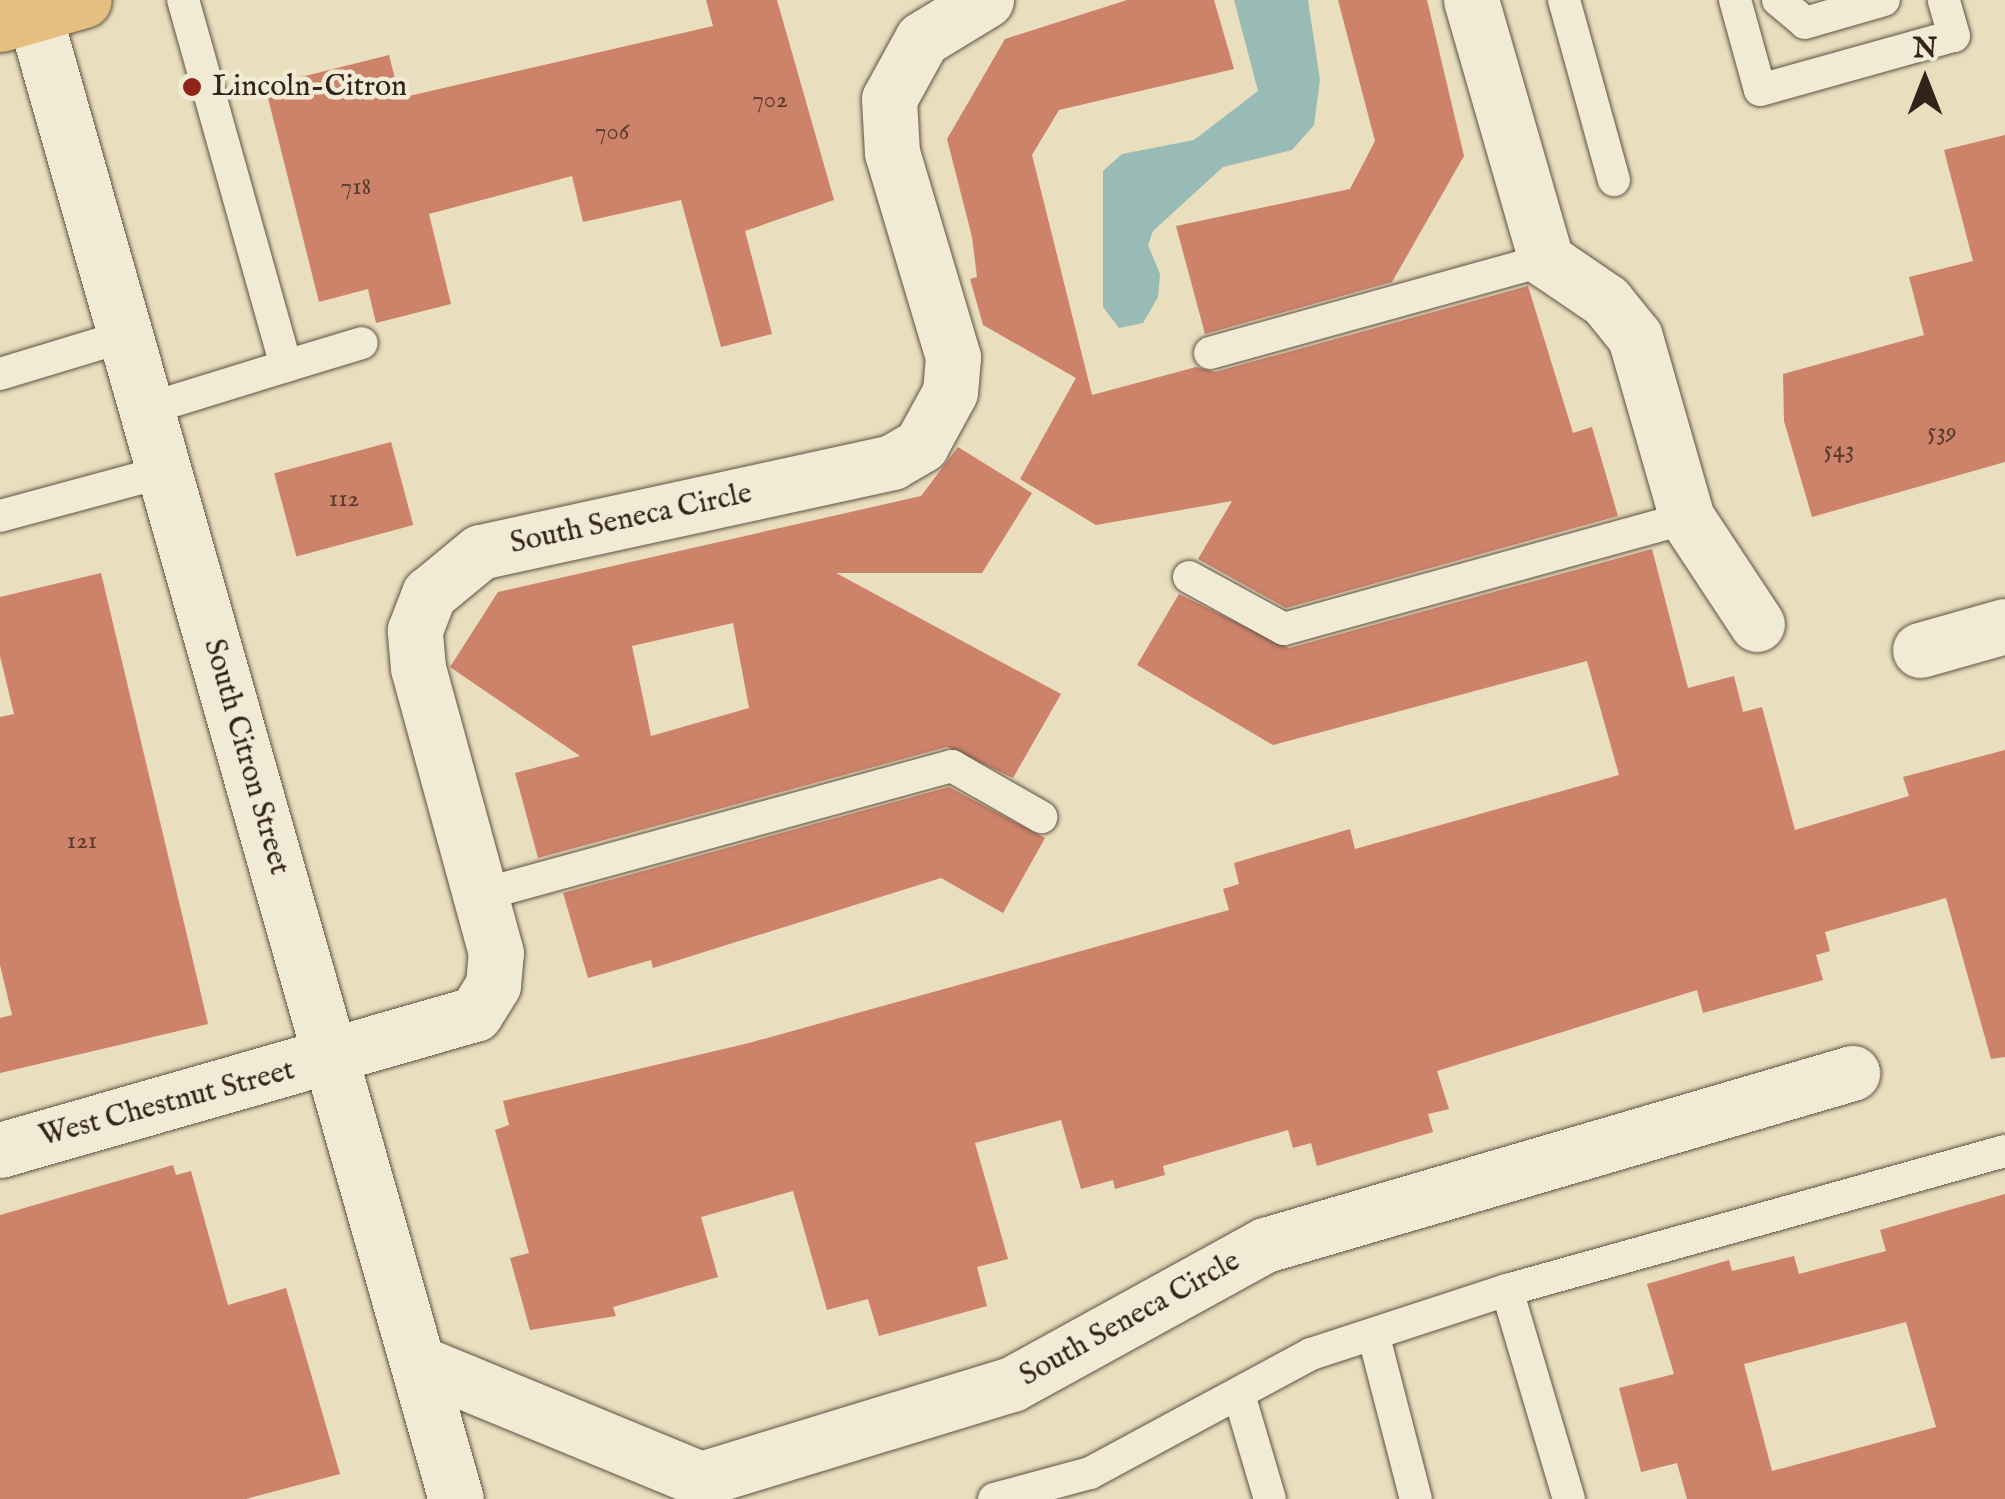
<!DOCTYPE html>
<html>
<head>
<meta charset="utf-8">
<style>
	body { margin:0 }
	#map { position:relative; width:2005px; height:1499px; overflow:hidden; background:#e9debe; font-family:"IM FELL English",serif }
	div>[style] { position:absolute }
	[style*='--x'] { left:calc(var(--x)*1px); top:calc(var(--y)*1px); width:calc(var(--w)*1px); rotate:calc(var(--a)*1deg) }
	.water>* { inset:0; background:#98bbb6 }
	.building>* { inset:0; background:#cd826a; transform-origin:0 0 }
	.roads { filter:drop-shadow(0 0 2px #605243) drop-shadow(0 0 2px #605243) }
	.lane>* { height:32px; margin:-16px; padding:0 16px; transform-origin:16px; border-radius:16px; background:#f1ead5 }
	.street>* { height:55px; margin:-27.5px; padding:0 27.5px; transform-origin:27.5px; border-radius:27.5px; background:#f1ead5 }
	.secondary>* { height:55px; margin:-27.5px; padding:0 27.5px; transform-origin:27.5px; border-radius:27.5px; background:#f1ead5 }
	.primary>* { height:55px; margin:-27.5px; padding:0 27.5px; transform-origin:27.5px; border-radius:27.5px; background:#e4bf7f }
	.dots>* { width:28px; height:28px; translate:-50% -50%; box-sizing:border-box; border:5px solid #f1ead5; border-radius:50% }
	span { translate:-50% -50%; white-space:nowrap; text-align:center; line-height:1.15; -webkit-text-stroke:9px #f1ead5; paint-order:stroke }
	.number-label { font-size:25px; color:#5a3b2e }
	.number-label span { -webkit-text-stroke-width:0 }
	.poi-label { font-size:30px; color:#33231a }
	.left { translate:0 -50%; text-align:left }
	.street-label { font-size:30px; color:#33231a }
	.north { position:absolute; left:1875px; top:30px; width:100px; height:100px; -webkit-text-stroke:8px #f1ead5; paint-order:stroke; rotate:0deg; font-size:28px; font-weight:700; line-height:40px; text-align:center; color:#33231a }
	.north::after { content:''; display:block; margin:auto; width:35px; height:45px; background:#33231a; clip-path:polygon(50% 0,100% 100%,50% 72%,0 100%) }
</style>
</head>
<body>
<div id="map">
	<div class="water">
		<i style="clip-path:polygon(1234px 0,1308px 0,1320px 80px,1314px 125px,1292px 150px,1223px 167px,1153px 231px,1148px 245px,1160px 274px,1158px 297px,1143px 323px,1119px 328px,1103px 307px,1103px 171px,1122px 154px,1194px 140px,1258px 91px)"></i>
	</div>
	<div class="building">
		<i style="clip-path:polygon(706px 0,777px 0,834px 200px,745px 231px,772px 334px,721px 347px,681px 200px,583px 222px,572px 176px,429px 214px,451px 304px,376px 323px,368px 289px,319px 302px,265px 86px,389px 55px,400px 98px,713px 26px)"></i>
		<i style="clip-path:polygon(1127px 0,1214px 0,1234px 69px,1059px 110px,1032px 155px,1092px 395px,1196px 367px,1215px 372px,1528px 286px,1573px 433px,1592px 427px,1618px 516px,1286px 608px,1198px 559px,1232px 501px,1096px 525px,1020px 479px,1076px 378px,983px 325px,970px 279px,977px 277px,972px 237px,947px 139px,1005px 39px)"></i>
		<i style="clip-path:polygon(1338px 0,1427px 0,1464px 156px,1392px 282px,1205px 334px,1176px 226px,1350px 189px,1375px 141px)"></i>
		<i style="clip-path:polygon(2005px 135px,2005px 462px,1812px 517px,1784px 421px,1783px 374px,1924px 335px,1909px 277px,1973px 261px,1944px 150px)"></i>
		<i style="left:391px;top:442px;width:86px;height:121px;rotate:75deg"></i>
		<i style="clip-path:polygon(evenodd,958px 447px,1032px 493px,982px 573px,836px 573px,1061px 694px,1013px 778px,947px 747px,538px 858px,515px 773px,580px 756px,450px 667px,498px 592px,921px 496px,958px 447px,733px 623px,749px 708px,651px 736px,632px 646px,733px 623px)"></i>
		<i style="clip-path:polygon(1652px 549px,1688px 688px,1734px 676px,1743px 712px,1762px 707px,1795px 830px,1909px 796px,1903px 777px,2005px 750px,2005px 1057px,1991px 1059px,1946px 898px,1825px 932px,1830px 951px,1816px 955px,1823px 980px,1703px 1013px,1697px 990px,1437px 1071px,1449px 1109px,1428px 1114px,1433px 1132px,1317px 1166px,1311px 1143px,1293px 1148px,1288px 1130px,1163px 1166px,1165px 1175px,1115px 1189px,1113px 1180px,1081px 1189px,1061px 1120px,975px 1143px,1008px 1259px,977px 1267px,987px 1306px,879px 1336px,868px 1299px,827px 1310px,793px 1191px,701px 1217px,718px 1277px,613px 1307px,616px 1316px,530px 1330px,510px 1258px,529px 1253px,495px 1130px,509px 1125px,503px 1101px,749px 1043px,1229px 910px,1223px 889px,1239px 884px,1234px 863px,1350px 829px,1355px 849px,1619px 775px,1587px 661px,1273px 745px,1137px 665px,1179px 594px,1289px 648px)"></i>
		<i style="clip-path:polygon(101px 573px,208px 1024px,0 1073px,0 1018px,12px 1015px,0 965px,0 717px,14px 714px,0 656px,0 597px)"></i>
		<i style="clip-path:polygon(949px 787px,1045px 838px,1003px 913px,941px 878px,653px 968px,651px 960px,588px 978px,563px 893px)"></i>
		<i style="clip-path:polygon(173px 1165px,176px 1175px,191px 1171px,228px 1305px,286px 1288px,340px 1474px,246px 1499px,0 1499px,0 1215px)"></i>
		<i style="clip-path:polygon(evenodd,2005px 1194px,2005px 1499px,1687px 1499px,1677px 1463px,1641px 1472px,1619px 1388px,1674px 1374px,1647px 1284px,1729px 1260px,1732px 1271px,1794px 1256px,1799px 1274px,1886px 1251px,1880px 1230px,2005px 1194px,1906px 1322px,1936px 1427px,1772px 1471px,1744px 1364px,1906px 1322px)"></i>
	</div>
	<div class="roads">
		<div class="lane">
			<i style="--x:1564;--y:0;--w:187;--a:74.5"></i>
			<i style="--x:1735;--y:0;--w:93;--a:74.5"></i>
			<i style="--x:1760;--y:90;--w:201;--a:-15.6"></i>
			<i style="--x:1954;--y:36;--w:37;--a:-106"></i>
			<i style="--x:1778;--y:0;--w:35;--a:40"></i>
			<i style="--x:1805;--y:23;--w:82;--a:-16.2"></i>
			<i style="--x:1210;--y:353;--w:349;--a:-15.5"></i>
			<i style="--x:286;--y:366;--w:79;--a:-16.8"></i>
			<i style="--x:0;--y:374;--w:127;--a:-16.9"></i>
			<i style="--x:144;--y:410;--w:149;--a:-17.2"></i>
			<i style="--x:286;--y:366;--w:380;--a:-105.7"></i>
			<i style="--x:0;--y:516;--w:169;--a:-15.1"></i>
			<i style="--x:1189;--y:577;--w:108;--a:28.7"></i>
			<i style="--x:1284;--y:629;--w:418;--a:-15.4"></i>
			<i style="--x:484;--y:894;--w:485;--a:-15.3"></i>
			<i style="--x:952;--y:766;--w:103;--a:29.8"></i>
			<i style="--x:1507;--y:1290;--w:218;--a:73.5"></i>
			<i style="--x:1374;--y:1337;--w:167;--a:75.5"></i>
			<i style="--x:1240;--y:1398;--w:105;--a:73.5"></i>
			<i style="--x:994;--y:1499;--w:99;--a:-15.2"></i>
			<i style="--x:1090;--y:1473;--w:251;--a:-28.3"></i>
			<i style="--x:1311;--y:1354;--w:206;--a:-18.1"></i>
			<i style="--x:1507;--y:1290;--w:517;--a:-15.6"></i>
		</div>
		<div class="street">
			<i style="--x:1471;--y:0;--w:271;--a:73.9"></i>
			<i style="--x:1546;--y:260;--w:73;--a:34.3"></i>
			<i style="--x:1606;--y:301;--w:46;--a:51.1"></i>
			<i style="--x:1635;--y:337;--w:188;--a:74"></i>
			<i style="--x:1687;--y:518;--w:127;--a:56.6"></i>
			<i style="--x:1920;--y:650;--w:88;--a:-15.8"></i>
			<i style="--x:0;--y:1150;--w:494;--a:-16"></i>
			<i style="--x:475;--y:1014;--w:34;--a:-58"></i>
			<i style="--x:493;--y:985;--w:32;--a:-85"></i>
			<i style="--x:496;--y:953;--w:295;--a:-105.3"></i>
			<i style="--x:418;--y:668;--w:38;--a:-95"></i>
			<i style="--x:415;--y:630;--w:39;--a:-69"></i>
			<i style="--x:429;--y:594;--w:66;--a:-39.5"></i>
			<i style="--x:480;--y:552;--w:422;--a:-12.3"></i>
			<i style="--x:892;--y:462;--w:34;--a:-30"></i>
			<i style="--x:921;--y:445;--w:60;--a:-61.3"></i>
			<i style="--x:950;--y:392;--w:35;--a:-85"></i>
			<i style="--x:953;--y:357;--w:213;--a:-106.6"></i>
			<i style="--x:892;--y:153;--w:54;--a:-93.2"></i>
			<i style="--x:889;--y:99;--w:68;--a:-61.2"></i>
			<i style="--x:922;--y:39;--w:75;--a:-31.4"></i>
			<i style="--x:419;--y:1363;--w:305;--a:22.4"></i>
			<i style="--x:701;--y:1479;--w:325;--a:-17"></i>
			<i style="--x:1012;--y:1384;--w:289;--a:-28.8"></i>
			<i style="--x:1265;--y:1245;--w:612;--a:-16.33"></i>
		</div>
		<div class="secondary">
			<i style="--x:30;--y:0;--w:1558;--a:74.14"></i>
		</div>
		<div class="primary">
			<i style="--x:0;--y:24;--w:87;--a:-15.9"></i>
		</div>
	</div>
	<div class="dots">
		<i style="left:192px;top:87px;background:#8f2418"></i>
	</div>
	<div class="number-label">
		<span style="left:770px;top:100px">702</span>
		<span style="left:612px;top:132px">706</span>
		<span style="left:356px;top:187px">718</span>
		<span style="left:1942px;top:432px">539</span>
		<span style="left:1839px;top:450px">543</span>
		<span style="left:344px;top:499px">112</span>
		<span style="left:82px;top:841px">121</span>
	</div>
	<div class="poi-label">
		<span class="left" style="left:212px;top:87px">Lincoln-Citron</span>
	</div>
	<div class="street-label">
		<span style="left:631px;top:519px;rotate:-12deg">South Seneca Circle</span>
		<span style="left:246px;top:757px;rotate:74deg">South Citron Street</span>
		<span style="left:167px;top:1104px;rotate:-15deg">West Chestnut Street</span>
		<span style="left:1130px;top:1319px;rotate:-29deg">South Seneca Circle</span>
	</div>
	<div class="north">N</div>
</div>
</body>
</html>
